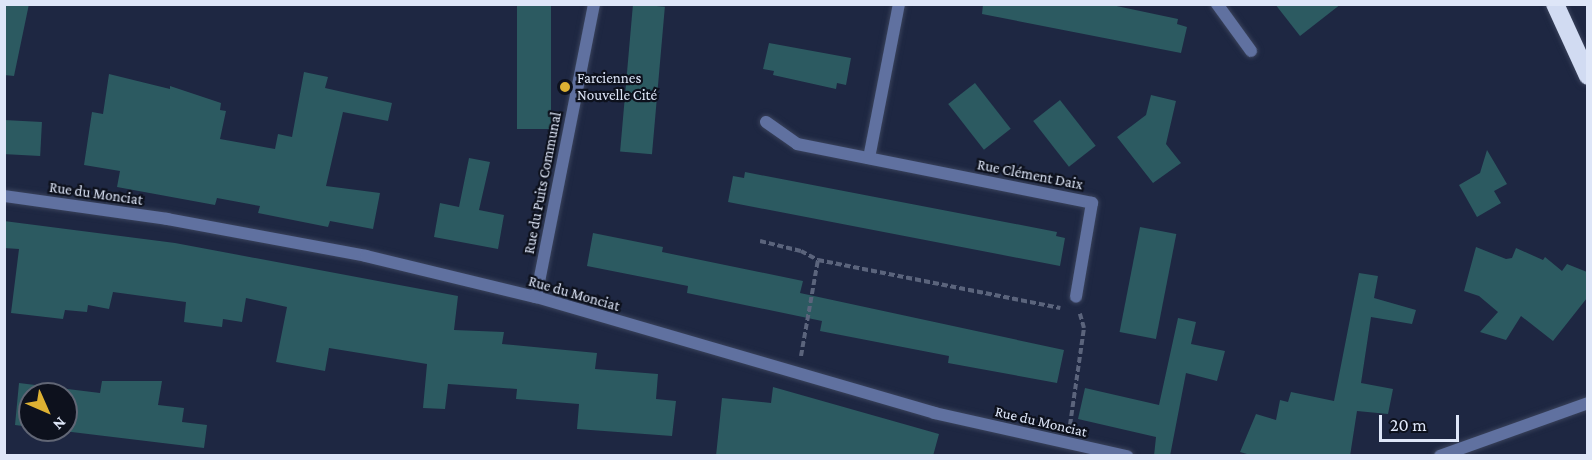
<!DOCTYPE html>
<html>
<head>
<meta charset="utf-8">
<style>
	body { margin:0 }
	#map { position:relative; width:1592px; height:460px; overflow:hidden; background:#1e2742; font-family:"Crimson Pro",serif }
	div>[style] { position:absolute }
	[style*='--x'] { left:calc(var(--x)*1px); top:calc(var(--y)*1px); width:calc(var(--w)*1px); rotate:calc(var(--a)*1deg) }
	.building>* { inset:0; background:#2c5a61; transform-origin:0 0 }
	.path>* { height:4px; margin-top:-2px; transform-origin:0; background:repeating-linear-gradient(90deg,#5b647c 0 6px,transparent 0 9px) }
	.roads { filter:drop-shadow(0 0 2px #39425b) drop-shadow(0 0 2px #39425b) }
	.street>* { height:12px; margin:-6px; padding:0 6px; transform-origin:6px; border-radius:6px; background:#6071a0 }
	.highway>* { height:18px; margin:-9px; padding:0 9px; transform-origin:9px; border-radius:9px; background:#d1dbf2 }
	.dots>* { width:16px; height:16px; translate:-50% -50%; box-sizing:border-box; border:3px solid #0d111d; border-radius:50% }
	span { translate:-50% -50%; white-space:nowrap; text-align:center; line-height:1.15; -webkit-text-stroke:4.5px #0d111d; paint-order:stroke }
	.poi-label { font-size:15px; color:#dee6f8 }
	.left { translate:0 -50%; text-align:left }
	.street-label { font-size:15px; color:#dee6f8 }
	.frame { position:absolute; inset:0; border:6px solid #dee6f8; pointer-events:none }
	.north { position:absolute; left:18px; top:382px; width:60px; height:60px; box-sizing:border-box; background:#0d111d; border:2px solid #616675; border-radius:50%; rotate:135deg; font-size:16px; font-weight:700; line-height:24px; text-align:center; color:#dee6f8 }
	.north::after { content:''; display:block; margin:auto; width:21px; height:27px; background:#ddb133; clip-path:polygon(50% 0,100% 100%,50% 72%,0 100%) }
	.scale { position:absolute; left:1379px; top:415px; width:80px; height:27px; box-sizing:border-box; border:3px solid #dee6f8; border-top:0; padding-left:8px; font-size:18px; line-height:21px; white-space:nowrap; color:#dee6f8; -webkit-text-stroke:4px #0d111d; paint-order:stroke }
</style>
</head>
<body>
<div id="map">
	<div class="building">
		<i style="clip-path:polygon(4px 4px,29px 4px,14px 76px,4px 75px)"></i>
		<i style="left:517px;top:4px;width:34px;height:125px"></i>
		<i style="left:633px;top:4px;width:32px;height:148px;rotate:5deg"></i>
		<i style="clip-path:polygon(983px 4px,1107px 4px,1178px 19px,1177px 24px,1187px 27px,1181px 53px,982px 14px)"></i>
		<i style="clip-path:polygon(1275px 4px,1341px 4px,1300px 36px)"></i>
		<i style="clip-path:polygon(769px 43px,851px 58px,846px 85px,837px 83px,836px 89px,773px 75px,774px 71px,763px 69px)"></i>
		<i style="clip-path:polygon(304px 72px,328px 77px,325px 88px,392px 103px,388px 121px,343px 112px,326px 186px,380px 193px,373px 229px,330px 221px,328px 227px,258px 213px,260px 206px,217px 198px,215px 205px,117px 187px,120px 171px,84px 165px,92px 112px,103px 114px,109px 74px,170px 89px,170px 86px,221px 103px,220px 110px,226px 111px,220px 139px,275px 149px,278px 134px,292px 137px)"></i>
		<i style="left:975px;top:83px;width:58px;height:34px;rotate:52deg"></i>
		<i style="clip-path:polygon(1151px 95px,1176px 101px,1166px 144px,1181px 163px,1153px 183px,1117px 137px,1146px 115px)"></i>
		<i style="left:1060px;top:100px;width:58px;height:34px;rotate:52deg"></i>
		<i style="left:4px;top:120px;width:38px;height:34px;rotate:3deg"></i>
		<i style="clip-path:polygon(1487px 150px,1507px 184px,1494px 191px,1501px 203px,1477px 217px,1459px 185px,1480px 173px)"></i>
		<i style="clip-path:polygon(469px 158px,490px 162px,479px 210px,504px 215px,498px 249px,434px 237px,440px 203px,459px 207px)"></i>
		<i style="clip-path:polygon(745px 172px,1057px 232px,1056px 236px,1065px 238px,1060px 266px,728px 202px,733px 176px,744px 178px)"></i>
		<i style="clip-path:polygon(4px 221px,175px 243px,458px 296px,454px 330px,504px 332px,502px 344px,597px 353px,595px 369px,658px 374px,656px 399px,676px 401px,672px 436px,577px 429px,579px 404px,516px 399px,517px 389px,448px 384px,445px 409px,423px 408px,427px 364px,329px 348px,325px 371px,276px 362px,287px 307px,246px 298px,242px 322px,223px 319px,222px 327px,184px 322px,186px 302px,113px 292px,109px 309px,88px 305px,87px 312px,65px 310px,63px 319px,11px 313px,19px 249px,4px 248px)"></i>
		<i style="left:1140px;top:227px;width:37px;height:107px;rotate:11deg"></i>
		<i style="clip-path:polygon(593px 233px,663px 247px,662px 252px,803px 281px,800px 293px,1064px 350px,1057px 383px,948px 363px,949px 356px,820px 331px,822px 321px,687px 293px,688px 286px,587px 266px)"></i>
		<i style="clip-path:polygon(1476px 247px,1506px 259px,1512px 258px,1516px 248px,1543px 260px,1545px 257px,1562px 271px,1567px 264px,1587px 272px,1587px 298px,1553px 341px,1521px 316px,1506px 340px,1480px 332px,1498px 312px,1479px 296px,1464px 291px)"></i>
		<i style="clip-path:polygon(1359px 273px,1378px 276px,1374px 298px,1416px 310px,1412px 324px,1371px 317px,1361px 383px,1393px 389px,1388px 414px,1357px 411px,1350px 456px,1254px 456px,1240px 452px,1256px 414px,1276px 420px,1280px 400px,1288px 402px,1291px 392px,1334px 401px)"></i>
		<i style="clip-path:polygon(1178px 318px,1196px 322px,1191px 344px,1225px 351px,1217px 381px,1186px 373px,1170px 456px,1154px 456px,1156px 437px,1078px 419px,1085px 388px,1159px 405px)"></i>
		<i style="clip-path:polygon(102px 381px,162px 381px,158px 405px,184px 408px,182px 422px,207px 425px,204px 448px,55px 430px,66px 430px,66px 394px,30px 394px,30px 427px,15px 425px,19px 383px,100px 393px)"></i>
		<i style="clip-path:polygon(773px 387px,939px 434px,933px 456px,716px 456px,722px 398px,771px 403px)"></i>
	</div>
	<div class="path">
		<i style="--x:760;--y:241;--w:42;--a:13.7"></i>
		<i style="--x:801;--y:251;--w:19;--a:28"></i>
		<i style="--x:801;--y:356;--w:97;--a:-80"></i>
		<i style="--x:818;--y:260;--w:247;--a:11.2"></i>
		<i style="--x:1070;--y:425;--w:98;--a:-81.8"></i>
		<i style="--x:1084;--y:328;--w:15;--a:-106"></i>
	</div>
	<div class="roads">
		<div class="street">
			<i style="--x:1217;--y:4;--w:58;--a:54.1"></i>
			<i style="--x:766;--y:122;--w:38;--a:35"></i>
			<i style="--x:797;--y:144;--w:301;--a:11.3"></i>
			<i style="--x:1092;--y:203;--w:95;--a:99.7"></i>
			<i style="--x:869;--y:158;--w:157;--a:-79"></i>
			<i style="--x:4;--y:196;--w:165;--a:8"></i>
			<i style="--x:167;--y:219;--w:202;--a:10.5"></i>
			<i style="--x:366;--y:256;--w:175;--a:13.6"></i>
			<i style="--x:536;--y:297;--w:415;--a:16.2"></i>
			<i style="--x:934;--y:413;--w:198;--a:12.6"></i>
			<i style="--x:536;--y:297;--w:299;--a:-78.8"></i>
			<i style="--x:1440;--y:456;--w:157;--a:-19.7"></i>
		</div>
		<div class="highway">
			<i style="--x:1555;--y:4;--w:79;--a:65.4"></i>
		</div>
	</div>
	<div class="dots">
		<i style="left:565px;top:87px;background:#ddb133"></i>
	</div>
	<div class="poi-label">
		<span class="left" style="left:577px;top:87px">Farciennes<br>Nouvelle Cité</span>
	</div>
	<div class="street-label">
		<span style="left:1030px;top:175px;rotate:11deg">Rue Clément Daix</span>
		<span style="left:543px;top:183px;rotate:-79deg">Rue du Puits Communal</span>
		<span style="left:96px;top:194px;rotate:8deg">Rue du Monciat</span>
		<span style="left:574px;top:294px;rotate:16deg">Rue du Monciat</span>
		<span style="left:1041px;top:422px;rotate:13deg">Rue du Monciat</span>
	</div>
	<div class="frame"></div>
	<div class="north">N</div>
	<div class="scale">20 m</div>
</div>
</body>
</html>
